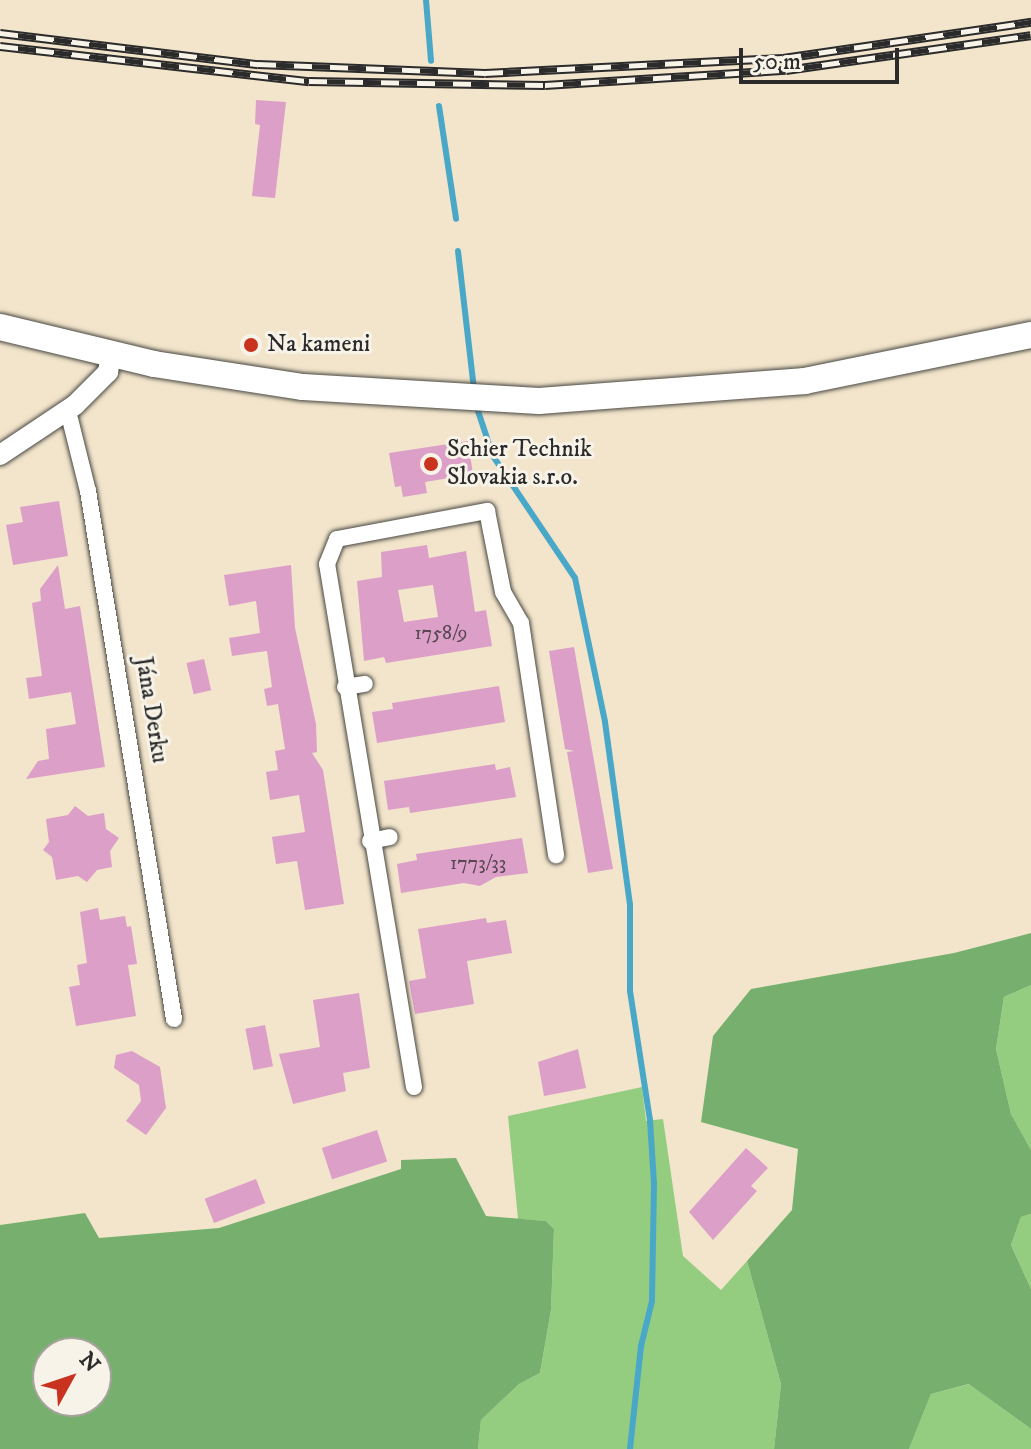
<!DOCTYPE html>
<html>
<head>
<meta charset="utf-8">
<style>
	body { margin:0 }
	#map { position:relative; width:1031px; height:1449px; overflow:hidden; background:#f2e5cb; font-family:"IM FELL DW Pica",serif }
	div>[style] { position:absolute }
	[style*='--x'] { left:calc(var(--x)*1px); top:calc(var(--y)*1px); width:calc(var(--w)*1px); rotate:calc(var(--a)*1deg) }
	.green>* { inset:0; background:#94cd80 }
	.forest>* { inset:0; background:#77b06e }
	.stream>* { height:6px; margin:-3px; padding:0 3px; transform-origin:3px; border-radius:3px; background:#49a7c8 }
	.building>* { inset:0; background:#dc9fc8; transform-origin:0 0 }
	.roads { filter:drop-shadow(0 0 2px #494743) drop-shadow(0 0 2px #494743) }
	.minor>* { height:16px; margin:-8px; padding:0 8px; transform-origin:8px; border-radius:8px; background:#fff }
	.tertiary>* { height:20px; margin:-10px; padding:0 10px; transform-origin:10px; border-radius:10px; background:#fff }
	.primary>* { height:26px; margin:-13px; padding:0 13px; transform-origin:13px; border-radius:13px; background:#fff }
	.rail>* { height:9px; margin-top:-4.5px; transform-origin:0; background:repeating-linear-gradient(90deg,#f7f3e8 0 18px,#2b2b2b 0 36px); box-sizing:border-box; border-block:2px solid #2b2b2b }
	.dots>* { width:22px; height:22px; translate:-50% -50%; box-sizing:border-box; border:4px solid #f7f3e8; border-radius:50% }
	span { translate:-50% -50%; white-space:nowrap; text-align:center; line-height:1.15; -webkit-text-stroke:6px #f7f3e8; paint-order:stroke }
	.number-label { font-size:20px; color:#574852 }
	.number-label span { -webkit-text-stroke-width:0 }
	.poi-label { font-size:24px; color:#2b2b2b }
	.left { translate:0 -50%; text-align:left }
	.street-label { font-size:24px; color:#2b2b2b }
	.north { position:absolute; left:32px; top:1337px; width:80px; height:80px; box-sizing:border-box; background:#f7f3e8; border:2px solid #a5a39c; border-radius:50%; rotate:50deg; font-size:22px; font-weight:700; line-height:32px; text-align:center; color:#2b2b2b }
	.north::after { content:''; display:block; margin:auto; width:28px; height:36px; background:#c8321e; clip-path:polygon(50% 0,100% 100%,50% 72%,0 100%) }
	.scale { position:absolute; left:739px; top:48px; width:160px; height:36px; box-sizing:border-box; border:4px solid #2b2b2b; border-top:0; padding-left:10px; font-size:24px; line-height:28px; white-space:nowrap; color:#2b2b2b; -webkit-text-stroke:6px #f7f3e8; paint-order:stroke }
</style>
</head>
<body>
<div id="map">
	<div class="green">
		<i style="clip-path:polygon(1031px 985px,1031px 1150px,1011px 1114px,996px 1049px,1004px 997px)"></i>
		<i style="clip-path:polygon(642px 1087px,646px 1121px,663px 1119px,683px 1256px,721px 1290px,747px 1261px,781px 1384px,774px 1449px,478px 1449px,481px 1420px,519px 1384px,540px 1373px,551px 1310px,554px 1229px,546px 1221px,518px 1219px,508px 1116px)"></i>
		<i style="clip-path:polygon(1031px 1214px,1031px 1289px,1011px 1245px,1021px 1217px)"></i>
		<i style="clip-path:polygon(970px 1384px,1031px 1429px,1031px 1449px,909px 1449px,931px 1394px)"></i>
	</div>
	<div class="forest">
		<i style="clip-path:polygon(1031px 933px,1031px 985px,1004px 997px,996px 1049px,1011px 1114px,1031px 1150px,1031px 1214px,1021px 1217px,1011px 1245px,1031px 1289px,1031px 1429px,969px 1384px,931px 1394px,909px 1449px,774px 1449px,781px 1384px,747px 1261px,792px 1210px,798px 1149px,701px 1122px,713px 1036px,751px 989px,954px 953px)"></i>
		<i style="clip-path:polygon(evenodd,456px 1158px,486px 1216px,546px 1221px,554px 1229px,551px 1310px,540px 1373px,519px 1384px,481px 1420px,478px 1449px,0 1449px,0 1225px,85px 1213px,99px 1238px,219px 1228px,401px 1169px,401px 1160px,456px 1158px,96px 1353px,96px 1401px,48px 1401px,48px 1353px,96px 1353px)"></i>
	</div>
	<div class="stream">
		<i style="--x:426;--y:0;--w:61;--a:85.3"></i>
		<i style="--x:439;--y:106;--w:114;--a:81.4"></i>
		<i style="--x:458;--y:251;--w:140;--a:83.4"></i>
		<i style="--x:476;--y:405;--w:54;--a:71.6"></i>
		<i style="--x:493;--y:456;--w:147;--a:56.1"></i>
		<i style="--x:575;--y:578;--w:147;--a:78.2"></i>
		<i style="--x:605;--y:722;--w:185;--a:82.2"></i>
		<i style="--x:630;--y:905;--w:86;--a:90"></i>
		<i style="--x:630;--y:991;--w:131;--a:81.2"></i>
		<i style="--x:650;--y:1120;--w:64;--a:86.4"></i>
		<i style="--x:654;--y:1184;--w:117;--a:91"></i>
		<i style="--x:652;--y:1301;--w:46;--a:103.7"></i>
		<i style="--x:641;--y:1346;--w:104;--a:96.1"></i>
	</div>
	<div class="building">
		<i style="clip-path:polygon(256px 100px,286px 102px,275px 198px,252px 196px,260px 125px,255px 124px)"></i>
		<i style="clip-path:polygon(468px 441px,473px 474px,425px 482px,427px 493px,403px 497px,401px 486px,395px 487px,389px 453px)"></i>
		<i style="clip-path:polygon(59px 501px,68px 556px,13px 565px,6px 525px,23px 522px,20px 507px)"></i>
		<i style="clip-path:polygon(evenodd,427px 545px,429px 558px,466px 551px,475px 612px,486px 610px,492px 646px,386px 663px,384px 657px,364px 661px,357px 581px,382px 577px,381px 552px,427px 545px,433px 585px,438px 617px,404px 622px,398px 590px,433px 585px)"></i>
		<i style="clip-path:polygon(58px 565px,65px 609px,80px 606px,105px 767px,26px 779px,38px 761px,49px 759px,46px 729px,76px 724px,71px 692px,29px 699px,26px 678px,42px 676px,32px 603px,41px 601px,40px 589px)"></i>
		<i style="clip-path:polygon(291px 565px,295px 628px,316px 724px,317px 752px,312px 753px,323px 770px,344px 904px,305px 910px,297px 861px,276px 864px,272px 837px,305px 832px,299px 795px,270px 800px,266px 772px,278px 770px,275px 751px,285px 749px,278px 704px,267px 706px,264px 689px,272px 687px,267px 651px,232px 656px,229px 638px,260px 633px,256px 601px,229px 606px,224px 575px)"></i>
		<i style="clip-path:polygon(574px 647px,613px 869px,588px 873px,567px 752px,574px 751px,565px 749px,549px 651px)"></i>
		<i style="left:204px;top:659px;width:32px;height:18px;rotate:77deg"></i>
		<i style="clip-path:polygon(499px 686px,505px 722px,377px 743px,372px 712px,393px 709px,392px 703px)"></i>
		<i style="clip-path:polygon(495px 764px,496px 770px,510px 767px,516px 797px,410px 813px,409px 807px,388px 810px,384px 781px)"></i>
		<i style="clip-path:polygon(75px 806px,88px 816px,104px 813px,106px 829px,119px 838px,110px 851px,112px 867px,97px 870px,87px 882px,78px 876px,56px 880px,52px 857px,43px 850px,49px 842px,46px 819px,68px 815px)"></i>
		<i style="clip-path:polygon(522px 838px,528px 873px,496px 877px,480px 886px,464px 883px,401px 893px,397px 864px,417px 860px,416px 854px)"></i>
		<i style="clip-path:polygon(98px 908px,100px 920px,125px 916px,127px 927px,131px 926px,137px 964px,128px 965px,136px 1016px,76px 1026px,69px 987px,80px 985px,77px 965px,87px 963px,80px 912px)"></i>
		<i style="clip-path:polygon(486px 918px,487px 923px,506px 920px,512px 953px,467px 961px,474px 1004px,415px 1014px,409px 981px,426px 978px,418px 929px)"></i>
		<i style="clip-path:polygon(359px 993px,370px 1068px,343px 1073px,346px 1091px,293px 1104px,279px 1054px,320px 1047px,313px 1000px)"></i>
		<i style="left:265px;top:1025px;width:42px;height:20px;rotate:79deg"></i>
		<i style="clip-path:polygon(578px 1049px,586px 1088px,544px 1096px,538px 1062px)"></i>
		<i style="clip-path:polygon(132px 1051px,160px 1067px,166px 1108px,146px 1135px,126px 1121px,141px 1101px,139px 1085px,114px 1068px,116px 1055px)"></i>
		<i style="left:377px;top:1130px;width:33px;height:58px;rotate:72deg"></i>
		<i style="clip-path:polygon(746px 1148px,768px 1168px,751px 1186px,757px 1191px,713px 1240px,689px 1212px)"></i>
		<i style="left:256px;top:1179px;width:26px;height:55px;rotate:69deg"></i>
	</div>
	<div class="roads">
		<div class="minor">
			<i style="--x:68;--y:411;--w:82;--a:76"></i>
			<i style="--x:88;--y:491;--w:535;--a:80.75"></i>
			<i style="--x:345;--y:687;--w:20;--a:-9"></i>
			<i style="--x:370;--y:841;--w:20;--a:-11"></i>
			<i style="--x:414;--y:1087;--w:530;--a:-99.44"></i>
			<i style="--x:327;--y:564;--w:27;--a:-68"></i>
			<i style="--x:337;--y:539;--w:153;--a:-10.6"></i>
			<i style="--x:487;--y:511;--w:83;--a:78.8"></i>
			<i style="--x:503;--y:592;--w:36;--a:60"></i>
			<i style="--x:521;--y:623;--w:235;--a:81.4"></i>
		</div>
		<div class="tertiary">
			<i style="--x:0;--y:455;--w:90;--a:-33.7"></i>
			<i style="--x:75;--y:405;--w:47;--a:-45"></i>
			<i style="--x:108;--y:372;--w:17;--a:-80"></i>
		</div>
		<div class="primary">
			<i style="--x:0;--y:327;--w:158;--a:13.5"></i>
			<i style="--x:154;--y:364;--w:151;--a:8.8"></i>
			<i style="--x:303;--y:387;--w:236;--a:3.4"></i>
			<i style="--x:539;--y:401;--w:267;--a:-4.3"></i>
			<i style="--x:805;--y:381;--w:231;--a:-11.5"></i>
		</div>
	</div>
	<div class="rail">
		<i style="--x:0;--y:33;--w:260;--a:6.9"></i>
		<i style="--x:258;--y:64;--w:227;--a:2.3"></i>
		<i style="--x:485;--y:73;--w:298;--a:-2.9"></i>
		<i style="--x:783;--y:58;--w:251;--a:-8.3"></i>
		<i style="--x:0;--y:46;--w:311;--a:6.5"></i>
		<i style="--x:309;--y:81;--w:236;--a:1"></i>
		<i style="--x:545;--y:85;--w:241;--a:-3.6"></i>
		<i style="--x:786;--y:70;--w:247;--a:-8.1"></i>
	</div>
	<div class="dots">
		<i style="left:251px;top:345px;background:#c8321e"></i>
		<i style="left:431px;top:464px;background:#c8321e"></i>
	</div>
	<div class="number-label">
		<span style="left:441px;top:633px">1758/9</span>
		<span style="left:478px;top:863px">1773/33</span>
	</div>
	<div class="poi-label">
		<span class="left" style="left:267px;top:345px">Na kameni</span>
		<span class="left" style="left:447px;top:464px">Schier Technik<br>Slovakia s.r.o.</span>
	</div>
	<div class="street-label">
		<span style="left:151px;top:710px;rotate:81deg">Jána Derku</span>
	</div>
	<div class="north">N</div>
	<div class="scale">50 m</div>
</div>
</body>
</html>
